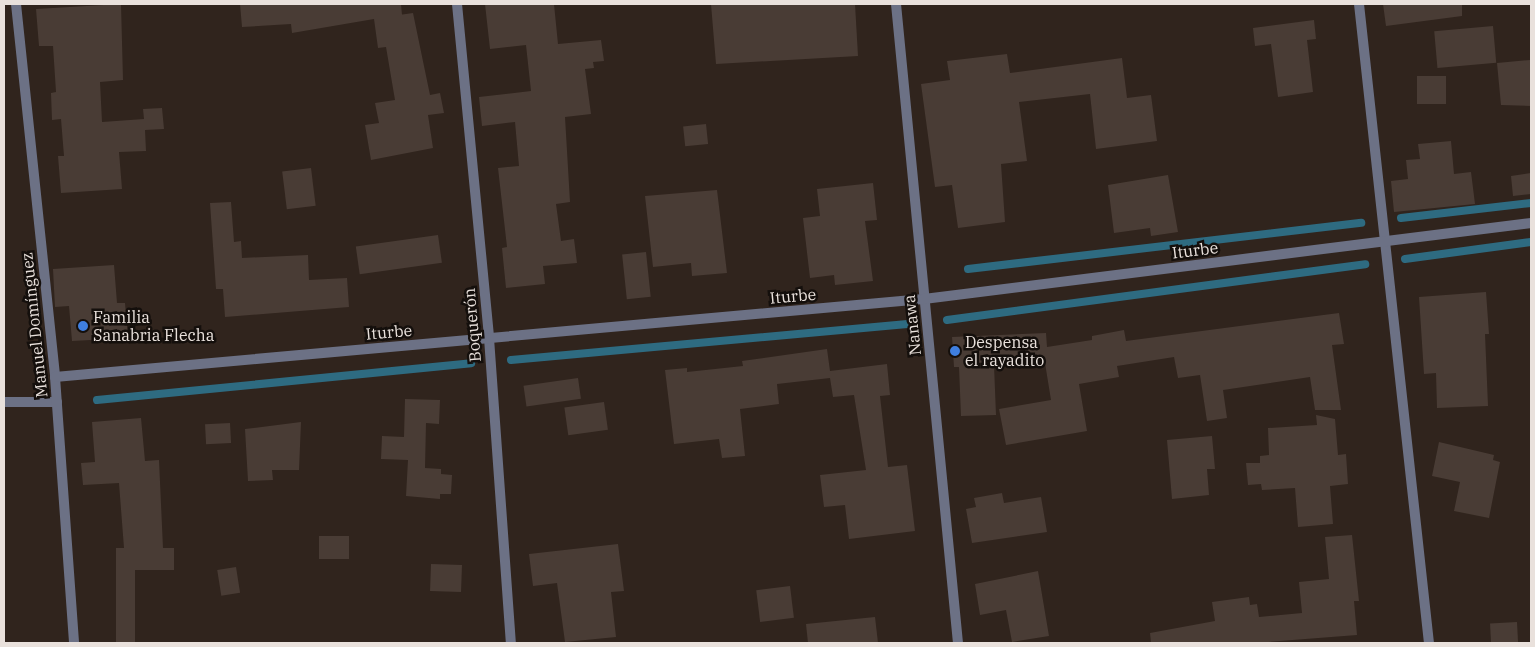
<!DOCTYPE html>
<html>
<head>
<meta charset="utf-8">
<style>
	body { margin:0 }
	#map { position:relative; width:1535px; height:647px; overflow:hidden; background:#30241d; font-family:"IBM Plex Serif",serif }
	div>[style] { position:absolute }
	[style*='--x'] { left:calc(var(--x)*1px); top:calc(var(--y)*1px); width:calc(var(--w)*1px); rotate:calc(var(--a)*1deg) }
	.stream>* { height:8px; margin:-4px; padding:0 4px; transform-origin:4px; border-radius:4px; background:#2e6b81 }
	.building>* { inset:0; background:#493c35; transform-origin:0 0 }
	.service>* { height:10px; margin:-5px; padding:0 5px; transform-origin:5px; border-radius:5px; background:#6c7185 }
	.minor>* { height:10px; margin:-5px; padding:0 5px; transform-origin:5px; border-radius:5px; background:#6c7185 }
	.dots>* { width:14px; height:14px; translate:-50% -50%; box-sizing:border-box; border:2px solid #140f0c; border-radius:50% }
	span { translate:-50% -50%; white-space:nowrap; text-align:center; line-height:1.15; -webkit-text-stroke:5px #140f0c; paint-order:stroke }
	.street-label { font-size:16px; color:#e9e1dc }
	.poi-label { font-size:16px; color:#e9e1dc }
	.left { translate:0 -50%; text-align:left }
	.frame { position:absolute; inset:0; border:5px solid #e9e1dc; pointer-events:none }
</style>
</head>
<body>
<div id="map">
	<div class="stream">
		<i style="--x:1401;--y:218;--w:131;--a:-6.6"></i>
		<i style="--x:1405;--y:259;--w:127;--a:-7.7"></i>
		<i style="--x:968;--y:269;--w:396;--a:-6.7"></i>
		<i style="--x:947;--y:320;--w:422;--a:-7.6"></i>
		<i style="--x:511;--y:360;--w:398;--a:-5.2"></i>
		<i style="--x:97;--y:400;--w:376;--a:-5.6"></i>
	</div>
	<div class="building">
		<i style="clip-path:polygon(121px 4px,123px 80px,100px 82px,102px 122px,144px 119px,143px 109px,162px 108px,164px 129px,145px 130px,146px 151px,119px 152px,122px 189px,61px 193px,58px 156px,64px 156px,61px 119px,52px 120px,51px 93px,56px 92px,53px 46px,39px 46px,36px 9px)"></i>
		<i style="clip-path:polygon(240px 4px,401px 4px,402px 15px,392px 16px,413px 13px,430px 95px,440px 93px,444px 113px,428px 115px,433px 148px,371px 160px,365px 125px,379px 123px,375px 103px,395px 100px,386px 47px,378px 48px,374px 19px,292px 33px,291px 24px,242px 27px)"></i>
		<i style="clip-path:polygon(485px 4px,554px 4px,558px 44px,601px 40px,604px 61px,593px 62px,594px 68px,585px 69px,591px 114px,565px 117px,570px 202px,556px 204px,561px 241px,574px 239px,577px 263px,543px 266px,545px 284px,506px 288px,502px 248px,507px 247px,498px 168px,519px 166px,515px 122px,482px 126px,479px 97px,531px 91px,526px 45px,490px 49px)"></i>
		<i style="clip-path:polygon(711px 4px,855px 4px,858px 56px,716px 64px)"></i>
		<i style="clip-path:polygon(1383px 4px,1462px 4px,1462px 16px,1386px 26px)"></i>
		<i style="clip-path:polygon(1314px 20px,1316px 39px,1307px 40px,1313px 92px,1278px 97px,1271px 44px,1255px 46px,1253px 28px)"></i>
		<i style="left:1493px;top:26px;width:37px;height:59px;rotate:85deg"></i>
		<i style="clip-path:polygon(1007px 54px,1010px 73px,1122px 58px,1127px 98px,1151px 95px,1157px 141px,1096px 149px,1090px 94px,1019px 102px,1027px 161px,1001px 164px,1005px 222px,958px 228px,952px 185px,935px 187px,921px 84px,950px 80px,947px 61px)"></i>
		<i style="clip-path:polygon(1530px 60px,1531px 106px,1501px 105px,1497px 63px)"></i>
		<i style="left:1417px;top:76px;width:29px;height:28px"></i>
		<i style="left:706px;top:124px;width:20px;height:23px;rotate:84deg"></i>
		<i style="clip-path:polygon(1451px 141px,1454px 174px,1471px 172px,1475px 204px,1394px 212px,1391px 181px,1408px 179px,1406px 160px,1420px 159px,1418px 144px)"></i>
		<i style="left:311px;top:168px;width:38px;height:29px;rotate:83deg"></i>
		<i style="clip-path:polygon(1531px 173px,1531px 194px,1513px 196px,1511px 176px)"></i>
		<i style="clip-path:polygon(1168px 175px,1178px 232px,1151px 236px,1150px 228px,1114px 233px,1108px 185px)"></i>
		<i style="clip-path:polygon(873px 183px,877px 220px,865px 221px,873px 281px,835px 285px,834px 275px,810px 278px,803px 218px,820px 216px,817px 189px)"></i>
		<i style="clip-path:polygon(717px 190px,727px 273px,692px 276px,691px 263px,653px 267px,645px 196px)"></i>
		<i style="clip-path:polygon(231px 202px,234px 242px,241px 241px,242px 258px,308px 255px,309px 280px,347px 278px,349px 307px,225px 317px,223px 289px,216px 289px,210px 203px)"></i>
		<i style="left:438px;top:235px;width:28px;height:83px;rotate:82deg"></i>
		<i style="left:646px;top:252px;width:45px;height:24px;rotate:84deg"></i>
		<i style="clip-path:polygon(114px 265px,117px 303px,125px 303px,128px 338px,72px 341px,69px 306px,55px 307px,53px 269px)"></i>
		<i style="clip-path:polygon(1486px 292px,1489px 334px,1485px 334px,1488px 406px,1437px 408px,1436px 373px,1424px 374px,1419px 297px)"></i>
		<i style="clip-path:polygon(1339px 313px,1344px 344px,1332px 345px,1341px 410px,1315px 410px,1310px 377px,1223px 390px,1227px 418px,1207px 421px,1200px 375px,1178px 378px,1174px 357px,1117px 366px,1119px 377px,1079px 384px,1087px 431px,1006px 445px,999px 409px,1051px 400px,1045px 363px,994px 365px,996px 415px,961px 416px,959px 367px,954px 367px,952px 337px,1046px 333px,1047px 347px,1092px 340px,1092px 336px,1124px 330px,1126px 341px)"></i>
		<i style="clip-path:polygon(827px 349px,830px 371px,887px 364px,890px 395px,880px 396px,888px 467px,907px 465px,915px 531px,849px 539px,845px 505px,824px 507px,820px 475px,866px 470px,854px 395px,833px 397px,830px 378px,777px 384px,779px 404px,740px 409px,745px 456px,722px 458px,719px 439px,674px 444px,665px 370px,687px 368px,687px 372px,743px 366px,742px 361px)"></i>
		<i style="left:578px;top:378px;width:21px;height:55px;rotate:82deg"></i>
		<i style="clip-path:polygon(405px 399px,440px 400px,439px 424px,426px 423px,425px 468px,441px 469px,441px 474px,452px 475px,451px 494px,440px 494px,440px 499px,406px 496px,408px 460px,381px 459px,382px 436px,404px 437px)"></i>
		<i style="left:604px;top:402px;width:28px;height:40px;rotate:82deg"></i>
		<i style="clip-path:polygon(1316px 415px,1335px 419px,1338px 455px,1346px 454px,1348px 484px,1330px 486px,1333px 524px,1298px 527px,1295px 488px,1262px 490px,1261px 484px,1248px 485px,1246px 463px,1260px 463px,1260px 456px,1269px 455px,1268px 428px,1317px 425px)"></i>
		<i style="clip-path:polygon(141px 418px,145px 461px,159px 460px,163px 548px,174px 548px,174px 570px,135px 570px,135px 643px,116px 643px,116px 548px,124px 548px,119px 483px,83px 485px,81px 463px,95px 462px,92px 422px)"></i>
		<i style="clip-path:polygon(301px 422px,299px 470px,272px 470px,273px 480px,248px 481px,245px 429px)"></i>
		<i style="left:230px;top:423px;width:20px;height:25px;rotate:87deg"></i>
		<i style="clip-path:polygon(1212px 436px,1215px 469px,1207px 469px,1209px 495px,1172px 499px,1167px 440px)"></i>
		<i style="clip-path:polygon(1439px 442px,1494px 455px,1493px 460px,1500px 462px,1489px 518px,1454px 511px,1460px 482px,1432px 476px)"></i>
		<i style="clip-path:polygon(1002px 493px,1004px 503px,1041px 497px,1047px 532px,972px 543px,966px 509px,976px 507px,974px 498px)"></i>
		<i style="clip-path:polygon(1352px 535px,1359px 601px,1354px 601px,1357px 635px,1255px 643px,1151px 643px,1150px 633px,1215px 621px,1212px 602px,1249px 597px,1250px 605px,1257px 604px,1259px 617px,1302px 613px,1299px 582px,1329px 579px,1325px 537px)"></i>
		<i style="left:319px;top:536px;width:30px;height:23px"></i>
		<i style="clip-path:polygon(618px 544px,624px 591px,611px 592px,616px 637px,565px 642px,557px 583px,533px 586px,529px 554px)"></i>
		<i style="left:431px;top:564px;width:31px;height:27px;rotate:2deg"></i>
		<i style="left:236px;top:567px;width:26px;height:19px;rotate:81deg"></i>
		<i style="clip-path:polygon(1038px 571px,1049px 636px,1012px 642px,1006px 610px,980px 615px,975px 584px)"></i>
		<i style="left:790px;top:586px;width:32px;height:34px;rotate:83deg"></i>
		<i style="clip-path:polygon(875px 617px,878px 643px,808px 643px,806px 624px)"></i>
		<i style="left:1517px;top:622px;width:21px;height:27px;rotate:87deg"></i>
	</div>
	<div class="service">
		<i style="--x:4;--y:402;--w:53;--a:0"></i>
	</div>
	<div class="minor">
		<i style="--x:16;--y:4;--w:375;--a:84"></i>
		<i style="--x:55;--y:377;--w:267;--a:85.9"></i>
		<i style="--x:457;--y:4;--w:336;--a:84.5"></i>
		<i style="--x:489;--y:338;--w:306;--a:85.9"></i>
		<i style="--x:896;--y:4;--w:642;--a:84.46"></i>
		<i style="--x:1359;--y:4;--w:643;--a:83.75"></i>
		<i style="--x:55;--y:377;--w:872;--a:-5.13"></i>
		<i style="--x:924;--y:299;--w:612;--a:-7.14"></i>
	</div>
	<div class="dots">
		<i style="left:83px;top:326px;background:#3f7fe0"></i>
		<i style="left:955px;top:351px;background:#3f7fe0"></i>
	</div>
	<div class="street-label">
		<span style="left:1195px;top:250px;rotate:-7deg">Iturbe</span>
		<span style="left:793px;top:296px;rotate:-5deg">Iturbe</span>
		<span style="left:34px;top:325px;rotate:-96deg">Manuel Domínguez</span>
		<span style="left:472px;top:325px;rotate:-95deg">Boquerón</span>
		<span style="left:912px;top:325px;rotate:-96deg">Nanawa</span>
		<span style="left:389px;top:332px;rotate:-5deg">Iturbe</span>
	</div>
	<div class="poi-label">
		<span class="left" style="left:93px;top:326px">Familia<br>Sanabria Flecha</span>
		<span class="left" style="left:965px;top:351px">Despensa<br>el rayadito</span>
	</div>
	<div class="frame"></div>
</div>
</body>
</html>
